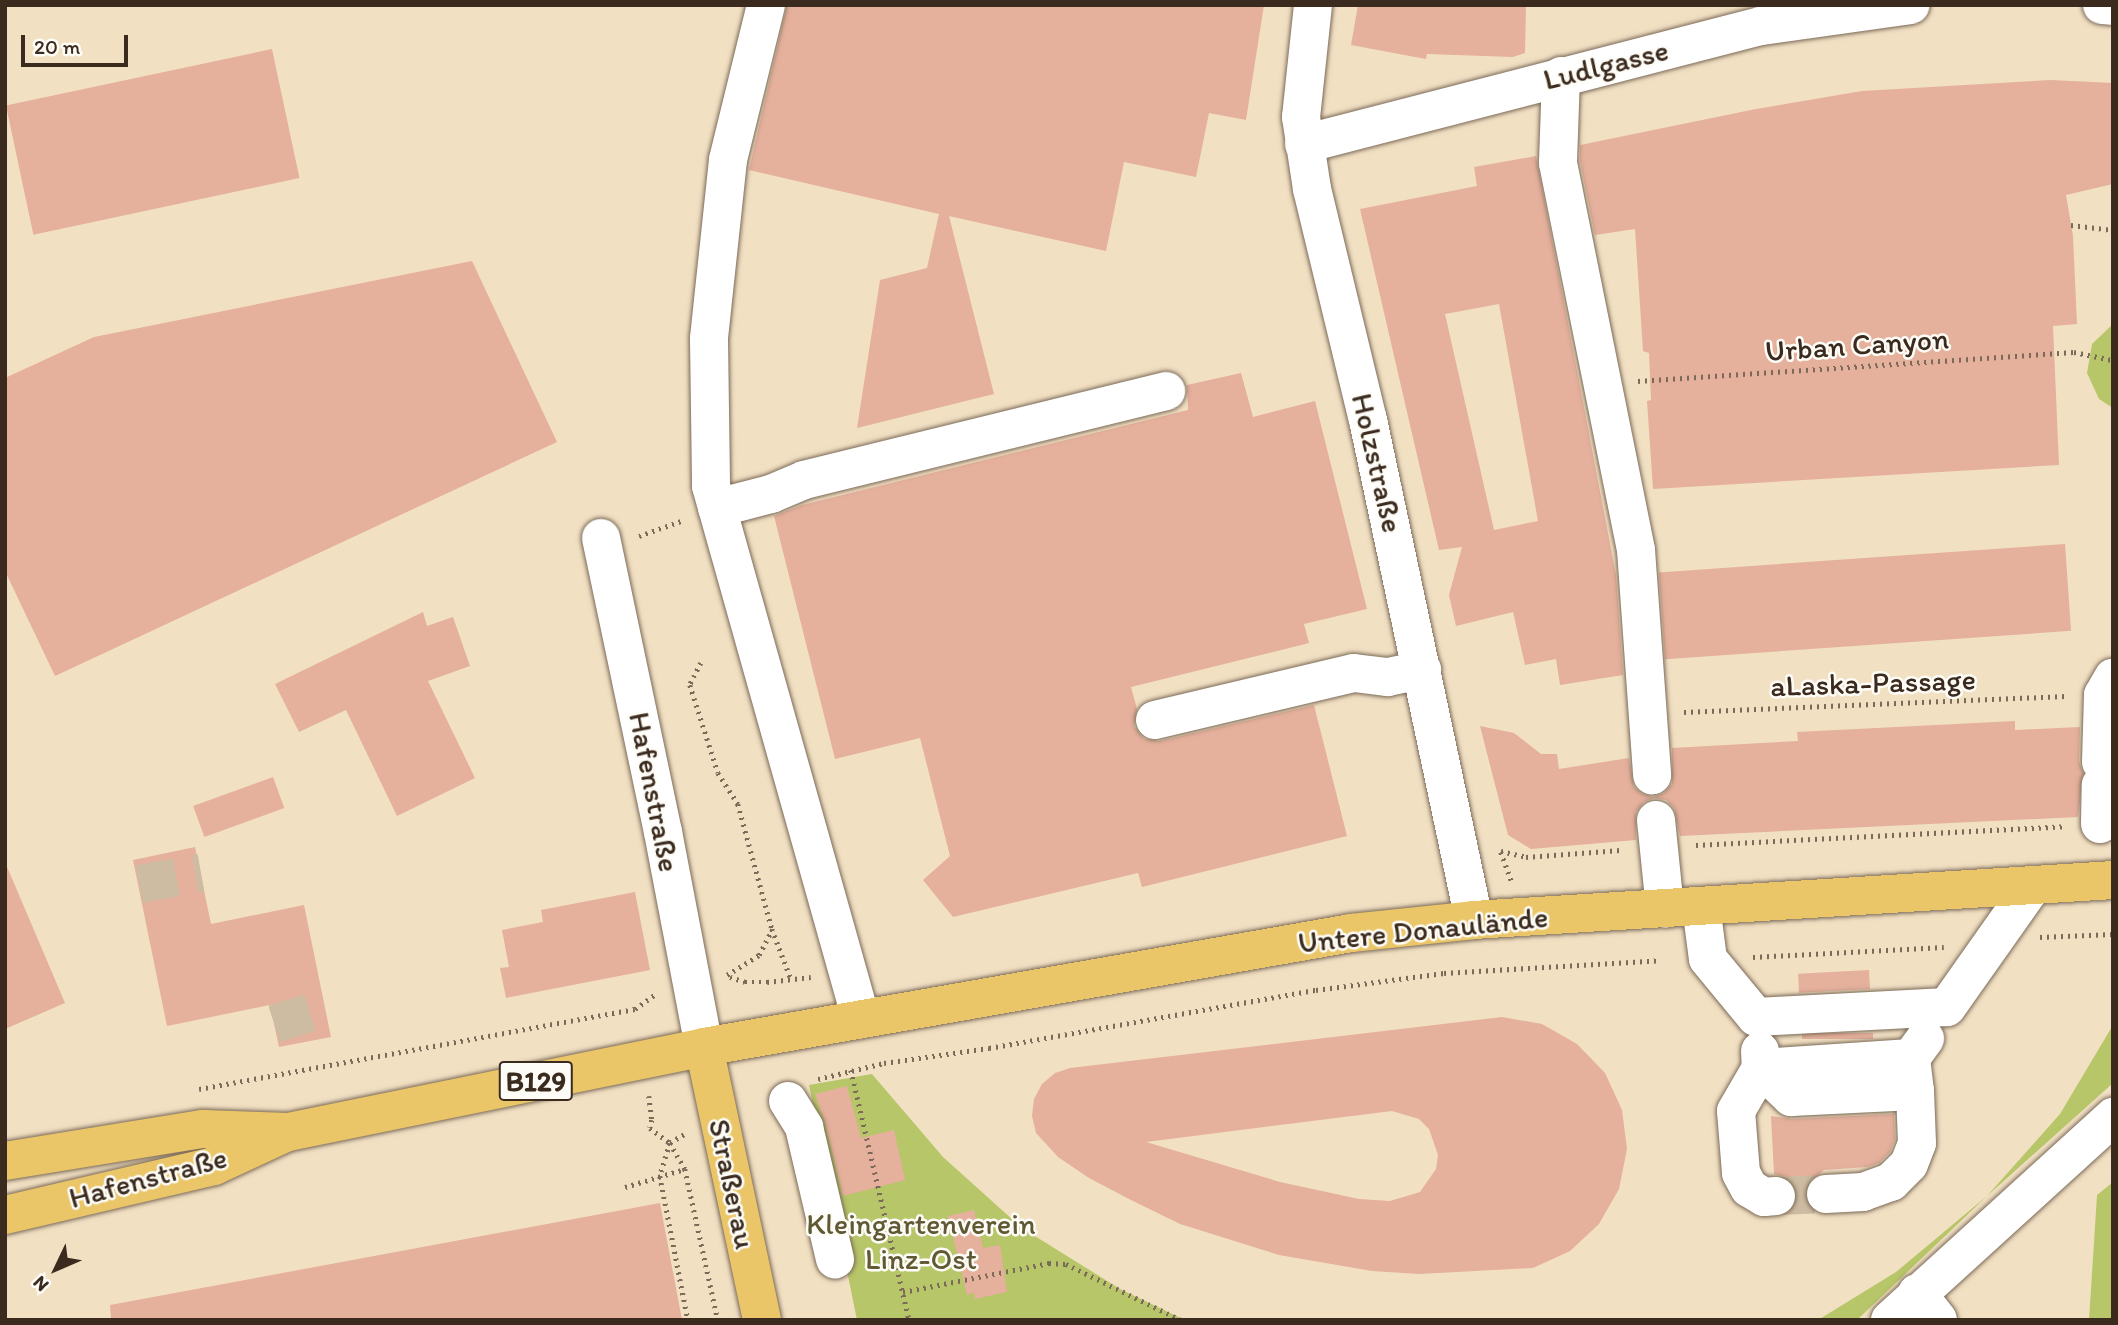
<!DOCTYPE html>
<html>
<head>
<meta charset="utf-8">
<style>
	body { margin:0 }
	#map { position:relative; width:2118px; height:1325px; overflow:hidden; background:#f2e0c3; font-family:Itim,sans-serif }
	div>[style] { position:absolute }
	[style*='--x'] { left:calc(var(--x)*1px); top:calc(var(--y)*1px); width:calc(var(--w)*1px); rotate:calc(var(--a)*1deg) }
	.green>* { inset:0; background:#b7c668 }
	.building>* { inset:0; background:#e5b09c; transform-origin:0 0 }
	.minor-tunnel>* { height:38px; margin-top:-19px; transform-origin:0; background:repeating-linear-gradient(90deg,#cdbca2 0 38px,transparent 0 57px) }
	.path>* { height:4.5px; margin-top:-2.25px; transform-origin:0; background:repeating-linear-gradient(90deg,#7b6a58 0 2px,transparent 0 7px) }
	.roads { filter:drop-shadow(0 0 2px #7b6a58) drop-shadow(0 0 2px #7b6a58) }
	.minor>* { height:38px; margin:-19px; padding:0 19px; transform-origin:19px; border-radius:19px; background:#fff }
	.major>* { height:38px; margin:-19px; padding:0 19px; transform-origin:19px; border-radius:19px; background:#ebc669 }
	span { translate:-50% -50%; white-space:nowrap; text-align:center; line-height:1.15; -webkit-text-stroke:5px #fdfcf7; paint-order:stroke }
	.shield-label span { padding:2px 5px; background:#fdfcf7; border:2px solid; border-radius:5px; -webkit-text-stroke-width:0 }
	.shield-label { font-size:28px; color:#3b2a1e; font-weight:700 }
	.street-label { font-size:30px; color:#3b2a1e }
	.park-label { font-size:30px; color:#605934 }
	.frame { position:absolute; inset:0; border:7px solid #3b2a1e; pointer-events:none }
	.north { position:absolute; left:21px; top:1234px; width:70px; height:70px; -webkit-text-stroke:5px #fdfcf7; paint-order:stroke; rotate:226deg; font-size:19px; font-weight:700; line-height:28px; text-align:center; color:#3b2a1e }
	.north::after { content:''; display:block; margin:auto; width:24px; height:32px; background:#3b2a1e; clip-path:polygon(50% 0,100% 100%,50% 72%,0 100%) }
	.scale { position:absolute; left:21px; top:35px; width:107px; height:32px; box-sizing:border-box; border:4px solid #3b2a1e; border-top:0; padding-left:9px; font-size:21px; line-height:24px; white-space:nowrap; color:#3b2a1e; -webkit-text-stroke:5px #fdfcf7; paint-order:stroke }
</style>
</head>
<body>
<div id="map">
	<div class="green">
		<i style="clip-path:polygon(2113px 324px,2113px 408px,2099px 399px,2087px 373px,2092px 344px)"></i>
		<i style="clip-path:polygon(2113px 1025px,2113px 1083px,1987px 1196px,1857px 1320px,1818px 1320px,1896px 1272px,1987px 1196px,2060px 1114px)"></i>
		<i style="clip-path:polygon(872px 1074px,943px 1157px,1022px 1228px,1120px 1289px,1185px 1320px,857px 1320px,809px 1085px)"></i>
		<i style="clip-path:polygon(2113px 1182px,2113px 1320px,2089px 1320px,2097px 1195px)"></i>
	</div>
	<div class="building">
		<i style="clip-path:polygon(787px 5px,1264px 5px,1246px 120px,1209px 113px,1196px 177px,1124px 162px,1106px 251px,949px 216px,994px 394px,857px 428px,880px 280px,927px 268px,939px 214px,749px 170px)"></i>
		<i style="clip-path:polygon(1358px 5px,1526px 5px,1525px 53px,1513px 57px,1427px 54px,1426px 59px,1351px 45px)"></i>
		<i style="left:272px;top:49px;width:132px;height:272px;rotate:78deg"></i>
		<i style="clip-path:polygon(2051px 80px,2113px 83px,2113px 184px,2066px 195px,2073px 236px,2077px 324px,2053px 326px,2059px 465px,1653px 489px,1647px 401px,1651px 400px,1649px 353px,1643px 351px,1635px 229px,1595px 235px,1580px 161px,1580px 145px,1756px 109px,1862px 91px)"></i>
		<i style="clip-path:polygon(evenodd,1536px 156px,1616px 575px,1623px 675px,1560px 685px,1556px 659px,1525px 665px,1513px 612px,1456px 626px,1449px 595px,1462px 547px,1439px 550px,1360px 209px,1477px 186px,1474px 167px,1536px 156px,1499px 304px,1538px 521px,1494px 530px,1445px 314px,1499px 304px)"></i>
		<i style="clip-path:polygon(472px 261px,557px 442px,55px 676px,5px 571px,5px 378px,94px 337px)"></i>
		<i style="clip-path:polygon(1241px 373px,1253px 417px,1315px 401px,1367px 609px,1304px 624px,1309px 643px,1131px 687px,1137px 709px,1134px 726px,1144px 739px,1160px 741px,1314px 705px,1347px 836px,1142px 887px,1138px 873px,953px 917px,923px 880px,950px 856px,920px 738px,835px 759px,774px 516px,802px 505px,1188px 410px,1187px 385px)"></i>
		<i style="left:2065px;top:544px;width:87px;height:407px;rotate:86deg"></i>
		<i style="clip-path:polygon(423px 612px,427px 626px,453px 617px,470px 666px,428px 681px,475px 778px,397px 816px,346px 710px,299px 732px,275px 684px)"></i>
		<i style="clip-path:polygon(2015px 721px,2015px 730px,2080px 727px,2079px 761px,2083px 773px,2078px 817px,1680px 836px,1674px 808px,1666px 800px,1654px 798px,1644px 802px,1636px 812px,1636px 840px,1531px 849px,1508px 835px,1480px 726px,1514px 733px,1541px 754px,1557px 754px,1559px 769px,1629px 758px,1634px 787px,1642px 794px,1653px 797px,1664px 793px,1672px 784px,1672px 748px,1798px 741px,1797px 732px)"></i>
		<i style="left:273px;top:777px;width:33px;height:85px;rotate:70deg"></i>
		<i style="clip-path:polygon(195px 847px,211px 924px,304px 905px,331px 1037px,279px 1047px,270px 1005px,167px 1026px,133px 860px)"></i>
		<i style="clip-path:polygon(5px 862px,65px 1003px,5px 1029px)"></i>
		<i style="clip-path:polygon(635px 892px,650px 970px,506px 998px,500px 968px,509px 967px,502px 930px,543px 922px,541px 910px)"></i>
		<i style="left:1869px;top:970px;width:19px;height:71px;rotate:87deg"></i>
		<i style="clip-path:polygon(evenodd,1502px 1017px,1542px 1024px,1577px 1044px,1605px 1073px,1622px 1110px,1627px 1149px,1619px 1189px,1599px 1224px,1570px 1251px,1533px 1268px,1419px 1274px,1372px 1271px,1279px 1255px,1180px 1224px,1131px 1200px,1089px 1178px,1058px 1157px,1036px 1133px,1032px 1116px,1034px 1099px,1042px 1084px,1055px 1073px,1070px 1068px,1502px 1017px,1392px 1111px,1419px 1119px,1429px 1129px,1438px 1155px,1436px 1169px,1420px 1192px,1390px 1201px,1359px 1199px,1280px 1182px,1146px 1142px,1392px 1111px)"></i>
		<i style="left:1873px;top:1033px;width:6px;height:71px;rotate:90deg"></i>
		<i style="clip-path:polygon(847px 1086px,861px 1138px,894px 1130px,905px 1180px,843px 1196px,825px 1122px,815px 1094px)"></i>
		<i style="clip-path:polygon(1894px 1114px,1895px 1139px,1890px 1152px,1879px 1163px,1867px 1167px,1824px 1170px,1806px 1185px,1804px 1196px,1812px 1210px,1791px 1211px,1796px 1205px,1798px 1194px,1794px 1184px,1786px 1177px,1774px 1174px,1771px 1116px,1792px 1119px)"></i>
		<i style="clip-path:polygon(660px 1203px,682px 1320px,111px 1320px,110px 1305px)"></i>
		<i style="clip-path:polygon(974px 1210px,983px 1248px,1000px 1245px,1007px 1292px,975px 1299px,974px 1293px,967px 1295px,948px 1216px)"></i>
	</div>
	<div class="minor-tunnel">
		<i style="--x:139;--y:884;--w:63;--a:-10.1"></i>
		<i style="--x:274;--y:1024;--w:53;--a:-17.4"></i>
		<i style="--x:1776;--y:1196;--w:50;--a:-2.3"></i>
	</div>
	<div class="path">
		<i style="--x:2071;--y:225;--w:42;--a:6.8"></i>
		<i style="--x:1638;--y:381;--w:437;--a:-3.8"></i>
		<i style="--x:2074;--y:352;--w:40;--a:12"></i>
		<i style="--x:639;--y:536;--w:48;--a:-19.6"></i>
		<i style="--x:701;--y:663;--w:25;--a:117"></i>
		<i style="--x:690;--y:685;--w:92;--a:72.3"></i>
		<i style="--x:718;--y:773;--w:37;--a:57"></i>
		<i style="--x:738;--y:804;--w:130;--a:74.8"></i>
		<i style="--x:772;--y:929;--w:53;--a:69.2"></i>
		<i style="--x:1684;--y:712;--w:382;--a:-2.4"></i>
		<i style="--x:1696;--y:845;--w:369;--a:-2.9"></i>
		<i style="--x:1501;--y:851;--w:26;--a:13"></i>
		<i style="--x:1526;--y:857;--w:95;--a:-4.2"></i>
		<i style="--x:1501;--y:852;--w:30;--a:70"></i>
		<i style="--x:2040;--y:937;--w:73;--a:-2.4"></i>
		<i style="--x:1753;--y:957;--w:191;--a:-3"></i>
		<i style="--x:727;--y:975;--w:38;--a:-32"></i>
		<i style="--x:759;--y:955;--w:29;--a:-63"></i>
		<i style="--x:730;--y:977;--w:16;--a:18"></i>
		<i style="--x:745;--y:982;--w:22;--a:0"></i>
		<i style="--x:767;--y:982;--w:44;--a:-6.5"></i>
		<i style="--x:851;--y:1070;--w:257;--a:76.9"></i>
		<i style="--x:818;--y:1079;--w:68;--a:-13.6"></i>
		<i style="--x:884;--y:1063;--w:106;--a:-8.1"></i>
		<i style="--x:989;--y:1048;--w:332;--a:-10.1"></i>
		<i style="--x:1316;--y:990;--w:129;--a:-7.6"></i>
		<i style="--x:1444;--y:973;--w:217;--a:-3.4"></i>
		<i style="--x:199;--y:1089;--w:443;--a:-10.4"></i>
		<i style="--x:635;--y:1009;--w:27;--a:-36"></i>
		<i style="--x:649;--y:1096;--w:24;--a:83"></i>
		<i style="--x:652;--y:1120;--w:8;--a:104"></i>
		<i style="--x:650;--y:1128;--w:25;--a:37"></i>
		<i style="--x:670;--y:1143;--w:30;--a:60"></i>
		<i style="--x:685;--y:1169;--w:155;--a:77.7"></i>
		<i style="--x:684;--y:1135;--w:16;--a:150"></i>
		<i style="--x:670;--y:1143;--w:34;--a:107"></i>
		<i style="--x:660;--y:1176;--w:147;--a:79"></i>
		<i style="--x:625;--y:1187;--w:63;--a:-16.7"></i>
		<i style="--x:903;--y:1292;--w:149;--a:-11.2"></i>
		<i style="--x:1049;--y:1263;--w:17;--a:3"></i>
		<i style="--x:1066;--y:1264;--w:128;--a:26"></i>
	</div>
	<div class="roads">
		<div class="minor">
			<i style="--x:766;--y:5;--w:160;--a:103.8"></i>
			<i style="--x:728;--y:160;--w:180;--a:96.1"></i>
			<i style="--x:709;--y:339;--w:147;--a:89.2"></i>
			<i style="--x:711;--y:486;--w:554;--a:74.28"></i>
			<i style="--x:1313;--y:5;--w:113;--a:96.1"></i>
			<i style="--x:1301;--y:117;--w:73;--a:81.3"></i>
			<i style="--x:1312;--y:189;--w:238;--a:76.4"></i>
			<i style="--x:1368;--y:420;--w:511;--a:78.03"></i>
			<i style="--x:2102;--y:5;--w:11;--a:5"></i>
			<i style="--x:1561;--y:76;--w:87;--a:92"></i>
			<i style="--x:1558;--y:163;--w:395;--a:78.6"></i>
			<i style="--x:1636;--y:550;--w:226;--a:85.9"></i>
			<i style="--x:1304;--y:144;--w:472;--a:-14.5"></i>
			<i style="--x:1761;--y:26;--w:151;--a:-8"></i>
			<i style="--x:717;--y:508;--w:56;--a:-14.5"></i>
			<i style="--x:771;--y:494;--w:36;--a:-23"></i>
			<i style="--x:804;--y:480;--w:373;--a:-13.8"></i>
			<i style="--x:601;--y:538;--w:300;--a:78.1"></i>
			<i style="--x:663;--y:832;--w:219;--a:79.2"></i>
			<i style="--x:1155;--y:720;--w:204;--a:-13.3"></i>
			<i style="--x:1354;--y:673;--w:34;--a:7"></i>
			<i style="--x:1388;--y:677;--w:35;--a:-12"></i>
			<i style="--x:2101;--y:762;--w:67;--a:-88.3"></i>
			<i style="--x:2103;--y:695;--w:20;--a:-60"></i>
			<i style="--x:1656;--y:820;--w:89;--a:84.2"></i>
			<i style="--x:2100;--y:824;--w:39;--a:-89"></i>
			<i style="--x:1701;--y:906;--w:53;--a:82.5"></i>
			<i style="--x:1708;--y:959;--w:75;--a:50.4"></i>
			<i style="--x:1756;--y:1017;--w:191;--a:-3"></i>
			<i style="--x:1947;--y:1007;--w:149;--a:-54.8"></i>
			<i style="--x:1760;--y:1051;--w:17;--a:87"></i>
			<i style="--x:1761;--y:1068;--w:150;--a:-3.8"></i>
			<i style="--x:1911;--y:1058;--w:24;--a:-54"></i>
			<i style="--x:788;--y:1101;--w:31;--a:58"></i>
			<i style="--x:804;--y:1127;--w:136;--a:76.8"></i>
			<i style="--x:1826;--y:1194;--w:37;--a:-3"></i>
			<i style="--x:1863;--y:1192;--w:30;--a:-20"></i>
			<i style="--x:1891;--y:1182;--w:25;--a:-45"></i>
			<i style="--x:1909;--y:1164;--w:22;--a:-69"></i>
			<i style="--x:1917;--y:1143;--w:52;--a:-92.2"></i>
			<i style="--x:1776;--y:1196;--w:12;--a:175"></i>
			<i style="--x:1764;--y:1197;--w:17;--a:-149"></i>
			<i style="--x:1749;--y:1188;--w:17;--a:-118"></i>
			<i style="--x:1741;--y:1173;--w:62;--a:-94.6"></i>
			<i style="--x:1736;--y:1111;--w:50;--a:-59.8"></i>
			<i style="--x:1761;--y:1068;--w:42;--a:44"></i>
			<i style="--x:1791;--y:1097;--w:124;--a:-2.8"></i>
			<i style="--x:1915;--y:1091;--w:33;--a:-97"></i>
			<i style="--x:1917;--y:1293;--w:34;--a:52"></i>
			<i style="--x:1890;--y:1320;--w:302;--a:-42.3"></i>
		</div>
		<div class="major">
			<i style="--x:704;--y:1047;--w:279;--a:78"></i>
			<i style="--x:5;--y:1161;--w:201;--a:-9.2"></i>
			<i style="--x:203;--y:1129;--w:85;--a:2"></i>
			<i style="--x:288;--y:1132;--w:425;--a:-11.5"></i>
			<i style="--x:704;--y:1047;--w:657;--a:-9.99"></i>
			<i style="--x:1351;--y:933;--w:124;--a:-6"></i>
			<i style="--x:1474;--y:920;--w:640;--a:-3.58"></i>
			<i style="--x:5;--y:1215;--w:215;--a:-13.2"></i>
			<i style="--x:214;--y:1166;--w:76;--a:-24.9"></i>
		</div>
	</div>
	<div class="shield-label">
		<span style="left:536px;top:1081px">B129</span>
	</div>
	<div class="street-label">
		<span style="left:1606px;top:65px;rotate:-14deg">Ludlgasse</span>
		<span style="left:1857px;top:345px;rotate:-4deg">Urban Canyon</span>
		<span style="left:1377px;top:463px;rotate:77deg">Holzstraße</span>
		<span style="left:1873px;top:683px;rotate:-2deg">aLaska-Passage</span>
		<span style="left:654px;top:792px;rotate:79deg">Hafenstraße</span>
		<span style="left:1423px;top:930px;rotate:-6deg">Untere Donaulände</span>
		<span style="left:148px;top:1178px;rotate:-15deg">Hafenstraße</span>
		<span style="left:732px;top:1184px;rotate:78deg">Straßerau</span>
	</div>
	<div class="park-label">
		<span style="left:921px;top:1241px">Kleingartenverein<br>Linz-Ost</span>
	</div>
	<div class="frame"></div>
	<div class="north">N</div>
	<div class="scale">20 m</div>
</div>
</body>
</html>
